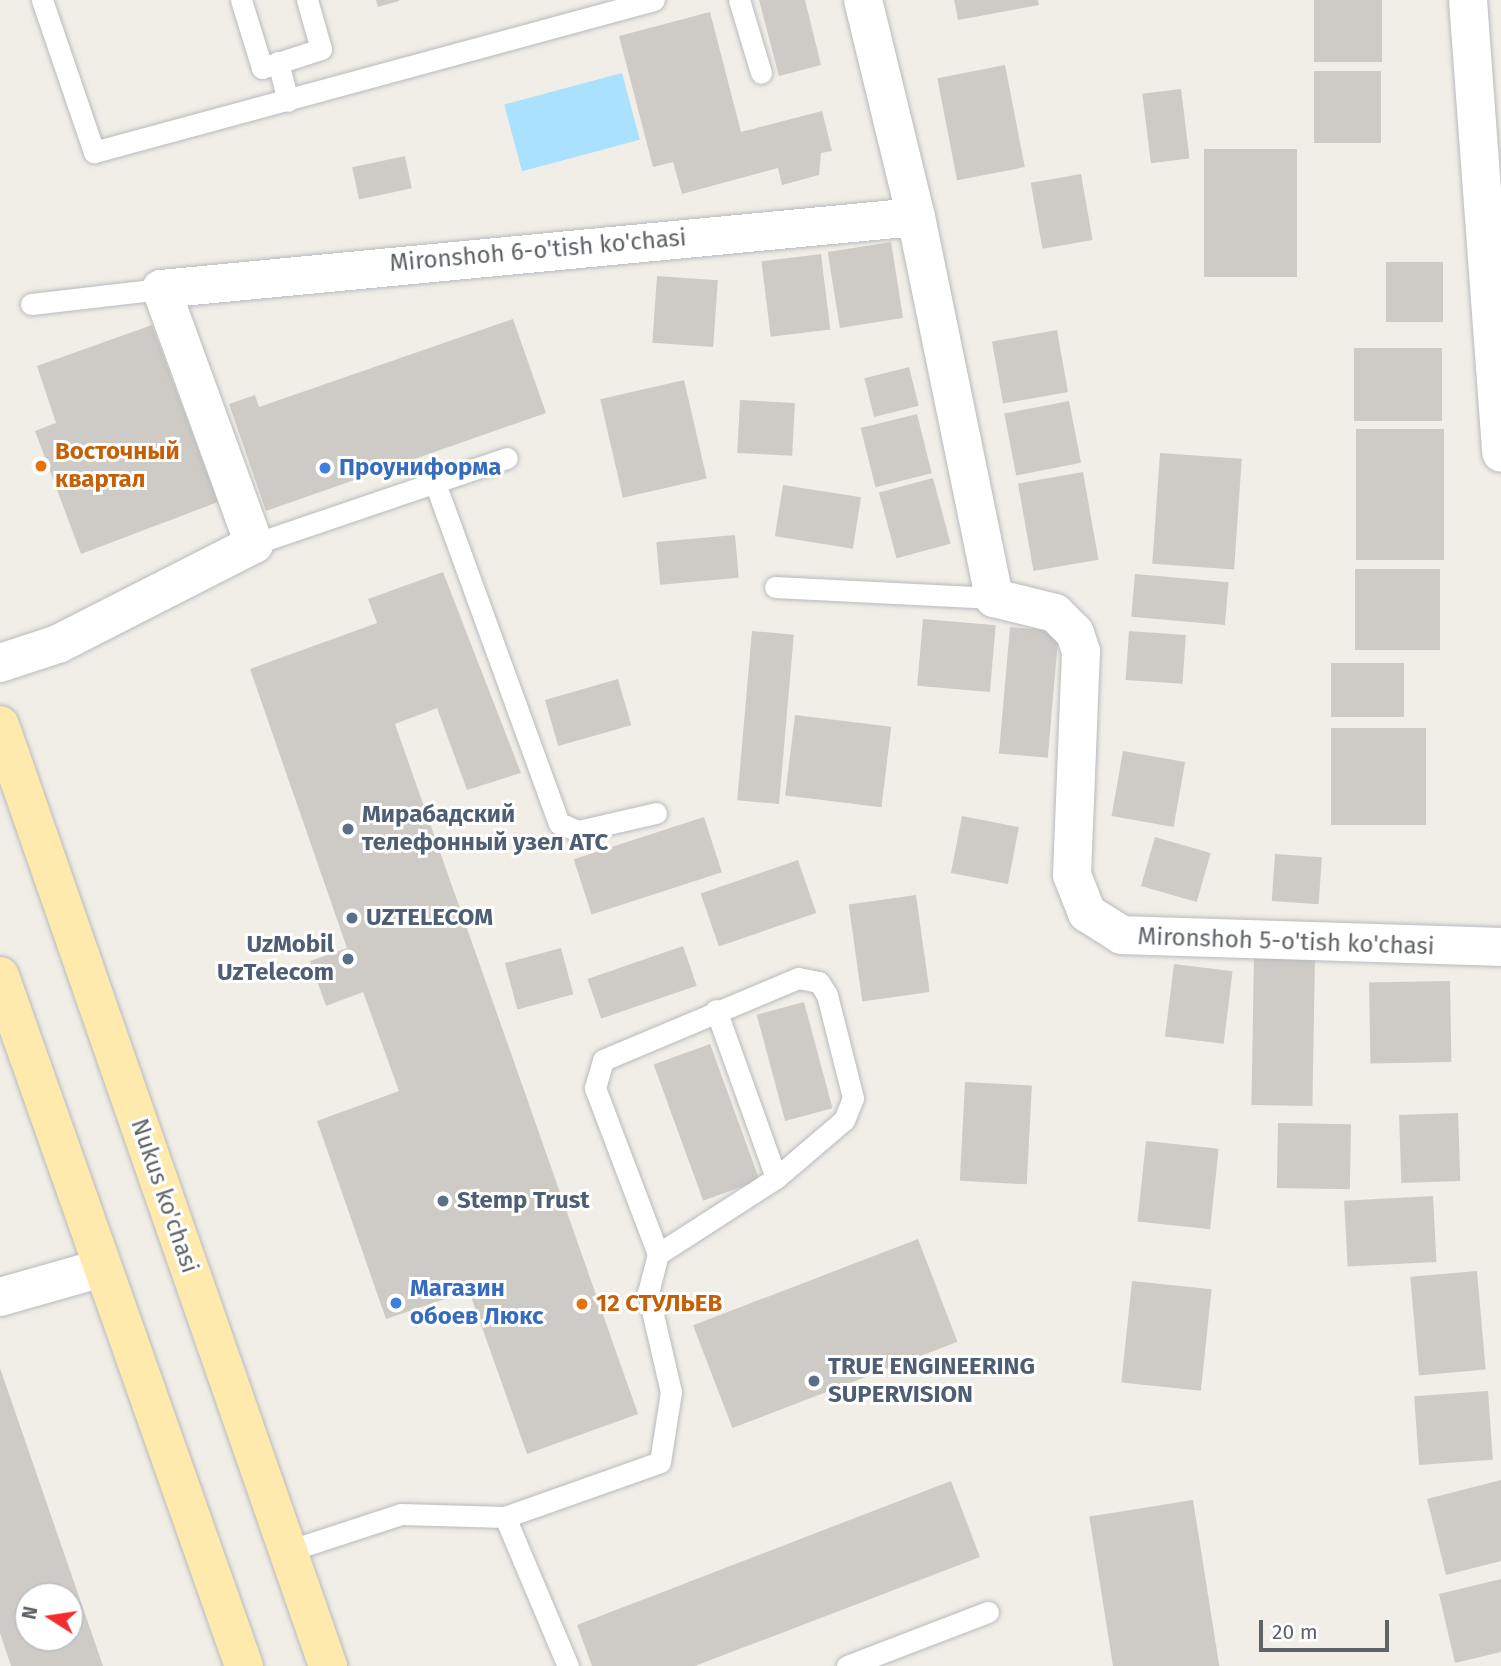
<!DOCTYPE html>
<html>
<head>
<meta charset="utf-8">
<style>
	body { margin:0 }
	#map { position:relative; width:1501px; height:1666px; overflow:hidden; background:#f1eee7; font-family:"Fira Sans",sans-serif }
	div>[style] { position:absolute }
	[style*='--x'] { left:calc(var(--x)*1px); top:calc(var(--y)*1px); width:calc(var(--w)*1px); rotate:calc(var(--a)*1deg) }
	.water>* { inset:0; background:#a9e1ff; transform-origin:0 0 }
	.building>* { inset:0; background:#cecbc6; transform-origin:0 0 }
	.roads { filter:drop-shadow(0 0 2px #b7babe) drop-shadow(0 0 2px #b7babe) }
	.lane>* { height:21px; margin:-10.5px; padding:0 10.5px; transform-origin:10.5px; border-radius:10.5px; background:#fff }
	.street>* { height:38px; margin:-19px; padding:0 19px; transform-origin:19px; border-radius:19px; background:#fff }
	.primary>* { height:38px; margin:-19px; padding:0 19px; transform-origin:19px; border-radius:19px; background:#ffeaae }
	.dots>* { width:19px; height:19px; translate:-50% -50%; box-sizing:border-box; border:4px solid #fff; border-radius:50% }
	span { translate:-50% -50%; white-space:nowrap; text-align:center; line-height:1.15; -webkit-text-stroke:6px #fff; paint-order:stroke }
	.street-label { font-size:24px; color:#5e6368 }
	.food-label { font-size:24px; color:#c56008; font-weight:700 }
	.left { translate:0 -50%; text-align:left }
	.shop-label { font-size:24px; color:#366cbe; font-weight:700 }
	.service-label { font-size:24px; color:#4e5e75; font-weight:700 }
	.right { translate:-100% -50%; text-align:right }
	.north { position:absolute; left:14px; top:1582px; width:70px; height:70px; box-sizing:border-box; background:#fff; border:2px solid #bfc1c3; border-radius:50%; rotate:282deg; font-size:19px; font-weight:700; line-height:28px; text-align:center; color:#5e6368 }
	.north::after { content:''; display:block; margin:auto; width:24px; height:32px; background:#f22c2f; clip-path:polygon(50% 0,100% 100%,50% 72%,0 100%) }
	.scale { position:absolute; left:1259px; top:1620px; width:130px; height:32px; box-sizing:border-box; border:4px solid #5e6368; border-top:0; padding-left:9px; font-size:21px; line-height:24px; white-space:nowrap; color:#5e6368; -webkit-text-stroke:5px #fff; paint-order:stroke }
</style>
</head>
<body>
<div id="map">
	<div class="water">
		<i style="left:622px;top:73px;width:69px;height:122px;rotate:75deg"></i>
	</div>
	<div class="building">
		<i style="clip-path:polygon(376px 0,399px 0,399px 1px,378px 7px)"></i>
		<i style="clip-path:polygon(759px 0,805px 0,821px 65px,779px 76px)"></i>
		<i style="clip-path:polygon(954px 0,1038px 0,1039px 5px,958px 20px)"></i>
		<i style="left:1314px;top:0;width:68px;height:62px"></i>
		<i style="clip-path:polygon(710px 12px,741px 132px,822px 111px,832px 151px,821px 153px,819px 175px,782px 185px,778px 168px,682px 194px,673px 162px,653px 167px,619px 36px)"></i>
		<i style="left:1005px;top:65px;width:104px;height:69px;rotate:79deg"></i>
		<i style="left:1314px;top:71px;width:67px;height:72px"></i>
		<i style="left:1181px;top:89px;width:70px;height:39px;rotate:83deg"></i>
		<i style="left:1204px;top:149px;width:93px;height:128px"></i>
		<i style="left:405px;top:156px;width:33px;height:54px;rotate:78deg"></i>
		<i style="left:1081px;top:174px;width:67px;height:51px;rotate:80deg"></i>
		<i style="left:891px;top:242px;width:77px;height:64px;rotate:81deg"></i>
		<i style="left:821px;top:254px;width:76px;height:60px;rotate:83deg"></i>
		<i style="left:1386px;top:262px;width:57px;height:60px"></i>
		<i style="left:657px;top:276px;width:61px;height:67px;rotate:4deg"></i>
		<i style="clip-path:polygon(513px 319px,546px 413px,266px 511px,229px 404px,255px 395px,259px 407px)"></i>
		<i style="clip-path:polygon(152px 325px,218px 502px,81px 554px,35px 431px,56px 423px,37px 366px)"></i>
		<i style="left:1057px;top:330px;width:63px;height:66px;rotate:80deg"></i>
		<i style="left:1354px;top:348px;width:88px;height:73px"></i>
		<i style="left:909px;top:367px;width:40px;height:46px;rotate:76deg"></i>
		<i style="left:684px;top:380px;width:101px;height:86px;rotate:77deg"></i>
		<i style="left:740px;top:400px;width:55px;height:53px;rotate:3deg"></i>
		<i style="left:1069px;top:401px;width:63px;height:66px;rotate:79deg"></i>
		<i style="left:917px;top:414px;width:61px;height:58px;rotate:76deg"></i>
		<i style="left:1356px;top:429px;width:88px;height:131px"></i>
		<i style="left:1160px;top:453px;width:82px;height:111px;rotate:4deg"></i>
		<i style="left:1083px;top:472px;width:89px;height:66px;rotate:80deg"></i>
		<i style="left:933px;top:478px;width:68px;height:56px;rotate:75deg"></i>
		<i style="left:783px;top:485px;width:79px;height:52px;rotate:9deg"></i>
		<i style="left:735px;top:535px;width:43px;height:79px;rotate:85deg"></i>
		<i style="left:1355px;top:569px;width:85px;height:81px"></i>
		<i style="clip-path:polygon(443px 572px,521px 773px,467px 790px,437px 708px,395px 724px,638px 1414px,527px 1454px,469px 1291px,386px 1319px,317px 1121px,399px 1091px,363px 992px,326px 1006px,310px 961px,347px 948px,250px 669px,377px 623px,368px 599px)"></i>
		<i style="left:1135px;top:574px;width:94px;height:43px;rotate:5deg"></i>
		<i style="left:923px;top:619px;width:73px;height:67px;rotate:5deg"></i>
		<i style="left:1010px;top:627px;width:49px;height:127px;rotate:5deg"></i>
		<i style="left:752px;top:631px;width:42px;height:170px;rotate:5deg"></i>
		<i style="left:1129px;top:631px;width:57px;height:49px;rotate:4deg"></i>
		<i style="left:1331px;top:663px;width:73px;height:54px"></i>
		<i style="left:618px;top:679px;width:48px;height:76px;rotate:74deg"></i>
		<i style="left:795px;top:715px;width:97px;height:81px;rotate:7deg"></i>
		<i style="left:1331px;top:728px;width:95px;height:97px"></i>
		<i style="left:1123px;top:751px;width:63px;height:66px;rotate:10deg"></i>
		<i style="left:962px;top:816px;width:58px;height:58px;rotate:11deg"></i>
		<i style="left:704px;top:817px;width:58px;height:137px;rotate:72deg"></i>
		<i style="left:1155px;top:837px;width:58px;height:51px;rotate:16deg"></i>
		<i style="left:1275px;top:854px;width:47px;height:47px;rotate:4deg"></i>
		<i style="left:798px;top:860px;width:56px;height:103px;rotate:71deg"></i>
		<i style="left:916px;top:895px;width:98px;height:68px;rotate:82deg"></i>
		<i style="left:683px;top:946px;width:42px;height:101px;rotate:71deg"></i>
		<i style="left:561px;top:948px;width:48px;height:58px;rotate:75deg"></i>
		<i style="left:1254px;top:956px;width:61px;height:149px;rotate:1deg"></i>
		<i style="left:1174px;top:964px;width:59px;height:73px;rotate:7deg"></i>
		<i style="left:1450px;top:981px;width:81px;height:81px;rotate:89deg"></i>
		<i style="left:804px;top:1002px;width:110px;height:49px;rotate:75deg"></i>
		<i style="left:710px;top:1044px;width:145px;height:60px;rotate:70deg"></i>
		<i style="left:965px;top:1082px;width:67px;height:99px;rotate:3deg"></i>
		<i style="left:1458px;top:1113px;width:68px;height:59px;rotate:88deg"></i>
		<i style="left:1278px;top:1123px;width:73px;height:65px;rotate:1deg"></i>
		<i style="left:1146px;top:1141px;width:73px;height:81px;rotate:6deg"></i>
		<i style="left:1433px;top:1196px;width:66px;height:89px;rotate:87deg"></i>
		<i style="left:918px;top:1239px;width:110px;height:241px;rotate:69deg"></i>
		<i style="left:1477px;top:1271px;width:99px;height:67px;rotate:85deg"></i>
		<i style="left:1132px;top:1281px;width:80px;height:102px;rotate:6deg"></i>
		<i style="clip-path:polygon(evenodd,0 1368px,103px 1666px,11px 1666px,0 1633px,0 1368px,28px 1596px,70px 1596px,70px 1638px,28px 1638px,28px 1596px)"></i>
		<i style="left:1488px;top:1391px;width:69px;height:74px;rotate:86deg"></i>
		<i style="clip-path:polygon(1501px 1480px,1501px 1561px,1446px 1575px,1427px 1499px)"></i>
		<i style="clip-path:polygon(951px 1481px,980px 1557px,695px 1666px,592px 1666px,577px 1625px)"></i>
		<i style="left:1193px;top:1500px;width:168px;height:105px;rotate:81deg"></i>
		<i style="clip-path:polygon(1501px 1579px,1501px 1652px,1455px 1663px,1439px 1594px)"></i>
	</div>
	<div class="roads">
		<div class="lane">
			<i style="--x:42;--y:0;--w:161;--a:71.1"></i>
			<i style="--x:94;--y:152;--w:580;--a:-15.19"></i>
			<i style="--x:241;--y:0;--w:71;--a:72.8"></i>
			<i style="--x:262;--y:68;--w:62;--a:-17.9"></i>
			<i style="--x:321;--y:49;--w:51;--a:-105.9"></i>
			<i style="--x:739;--y:0;--w:76;--a:73.2"></i>
			<i style="--x:278;--y:62;--w:40;--a:75.6"></i>
			<i style="--x:31;--y:304;--w:131;--a:-6.6"></i>
			<i style="--x:435;--y:483;--w:362;--a:70"></i>
			<i style="--x:559;--y:823;--w:21;--a:23"></i>
			<i style="--x:578;--y:831;--w:80;--a:-13"></i>
			<i style="--x:254;--y:544;--w:267;--a:-18.8"></i>
			<i style="--x:775;--y:587;--w:219;--a:2.9"></i>
			<i style="--x:716;--y:1010;--w:178;--a:70.3"></i>
			<i style="--x:505;--y:1517;--w:164;--a:-19.5"></i>
			<i style="--x:660;--y:1462;--w:71;--a:-81.1"></i>
			<i style="--x:671;--y:1392;--w:102;--a:-103.1"></i>
			<i style="--x:648;--y:1293;--w:40;--a:-75.6"></i>
			<i style="--x:658;--y:1254;--w:178;--a:-110.8"></i>
			<i style="--x:595;--y:1088;--w:29;--a:-74"></i>
			<i style="--x:603;--y:1060;--w:212;--a:-22.8"></i>
			<i style="--x:798;--y:978;--w:21;--a:11"></i>
			<i style="--x:819;--y:982;--w:15;--a:58"></i>
			<i style="--x:827;--y:995;--w:106;--a:75.8"></i>
			<i style="--x:853;--y:1098;--w:24;--a:112"></i>
			<i style="--x:844;--y:1120;--w:89;--a:139.5"></i>
			<i style="--x:776;--y:1178;--w:140;--a:147.2"></i>
			<i style="--x:288;--y:1551;--w:119;--a:-18.1"></i>
			<i style="--x:401;--y:1514;--w:104;--a:1.7"></i>
			<i style="--x:505;--y:1517;--w:162;--a:67.1"></i>
			<i style="--x:847;--y:1666;--w:151;--a:-21"></i>
		</div>
		<div class="street">
			<i style="--x:863;--y:0;--w:223;--a:76.3"></i>
			<i style="--x:916;--y:217;--w:389;--a:78.4"></i>
			<i style="--x:994;--y:598;--w:63;--a:13.8"></i>
			<i style="--x:1055;--y:613;--w:28;--a:45"></i>
			<i style="--x:1075;--y:633;--w:19;--a:72"></i>
			<i style="--x:1081;--y:651;--w:224;--a:92.3"></i>
			<i style="--x:1072;--y:875;--w:41;--a:68.5"></i>
			<i style="--x:1087;--y:913;--w:41;--a:32.2"></i>
			<i style="--x:1122;--y:935;--w:379;--a:1.8"></i>
			<i style="--x:1468;--y:0;--w:454;--a:85.8"></i>
			<i style="--x:0;--y:663;--w:61;--a:-18.1"></i>
			<i style="--x:58;--y:644;--w:220;--a:-27"></i>
			<i style="--x:254;--y:544;--w:271;--a:-110"></i>
			<i style="--x:161;--y:289;--w:758;--a:-5.45"></i>
			<i style="--x:0;--y:1297;--w:106;--a:-15.9"></i>
		</div>
		<div class="primary">
			<i style="--x:0;--y:725;--w:997;--a:70.78"></i>
			<i style="--x:0;--y:976;--w:732;--a:70.53"></i>
		</div>
	</div>
	<div class="dots">
		<i style="left:41px;top:466px;background:#e8710a"></i>
		<i style="left:325px;top:468px;background:#3f7fe0"></i>
		<i style="left:348px;top:829px;background:#5c6f8a"></i>
		<i style="left:352px;top:918px;background:#5c6f8a"></i>
		<i style="left:348px;top:959px;background:#5c6f8a"></i>
		<i style="left:443px;top:1201px;background:#5c6f8a"></i>
		<i style="left:396px;top:1303px;background:#3f7fe0"></i>
		<i style="left:582px;top:1304px;background:#e8710a"></i>
		<i style="left:814px;top:1381px;background:#5c6f8a"></i>
	</div>
	<div class="street-label">
		<span style="left:538px;top:251px;rotate:-5deg">Mironshoh 6-o'tish ko'chasi</span>
		<span style="left:1286px;top:942px;rotate:2deg">Mironshoh 5-o'tish ko'chasi</span>
		<span style="left:164px;top:1196px;rotate:71deg">Nukus ko'chasi</span>
	</div>
	<div class="food-label">
		<span class="left" style="left:55px;top:466px">Восточный<br>квартал</span>
		<span class="left" style="left:596px;top:1304px">12 СТУЛЬЕВ</span>
	</div>
	<div class="shop-label">
		<span class="left" style="left:339px;top:468px">Проуниформа</span>
		<span class="left" style="left:410px;top:1303px">Магазин<br>обоев Люкс</span>
	</div>
	<div class="service-label">
		<span class="left" style="left:362px;top:829px">Мирабадский<br>телефонный узел АТС</span>
		<span class="left" style="left:366px;top:918px">UZTELECOM</span>
		<span class="right" style="left:334px;top:959px">UzMobil<br>UzTelecom</span>
		<span class="left" style="left:457px;top:1201px">Stemp Trust</span>
		<span class="left" style="left:828px;top:1381px">TRUE ENGINEERING<br>SUPERVISION</span>
	</div>
	<div class="north">N</div>
	<div class="scale">20 m</div>
</div>
</body>
</html>
